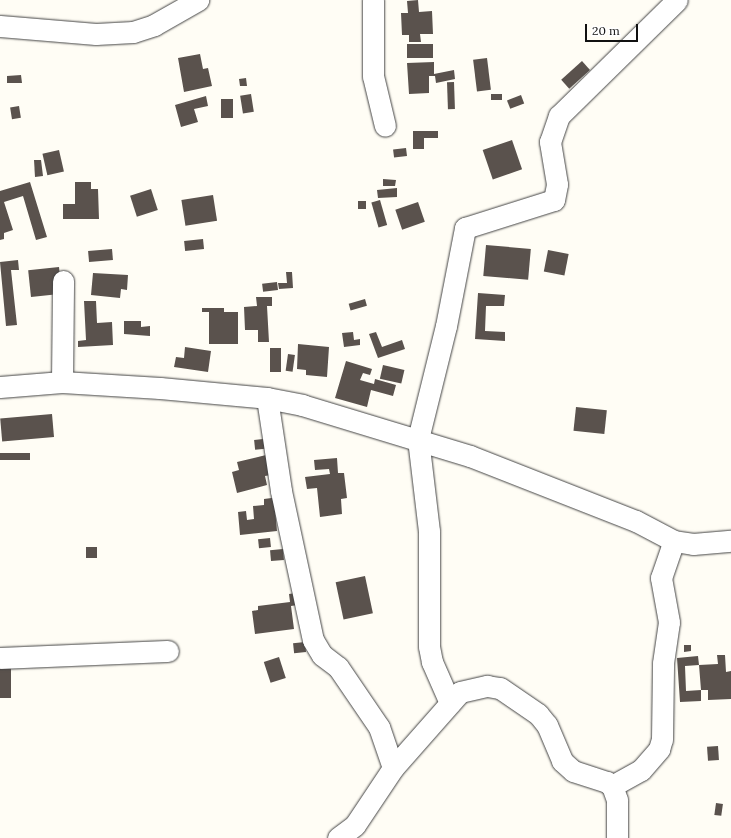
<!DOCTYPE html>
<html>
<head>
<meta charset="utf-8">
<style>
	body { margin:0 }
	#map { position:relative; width:731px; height:838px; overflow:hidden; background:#fffdf5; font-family:Lora,serif }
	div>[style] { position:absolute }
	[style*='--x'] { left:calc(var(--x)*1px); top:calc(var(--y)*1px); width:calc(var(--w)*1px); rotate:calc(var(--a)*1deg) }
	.building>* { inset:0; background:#5a524d; transform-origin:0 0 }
	.roads { filter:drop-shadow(0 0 1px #444) drop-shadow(0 0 1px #444) }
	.street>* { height:21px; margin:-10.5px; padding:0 10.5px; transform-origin:10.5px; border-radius:10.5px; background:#fff }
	span { translate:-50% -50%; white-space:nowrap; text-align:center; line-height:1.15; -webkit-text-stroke:4px #fff; paint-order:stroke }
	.scale { position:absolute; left:585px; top:24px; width:53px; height:18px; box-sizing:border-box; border:2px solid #111; border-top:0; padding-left:5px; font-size:12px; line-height:14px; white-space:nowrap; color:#111; -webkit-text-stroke:3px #fff; paint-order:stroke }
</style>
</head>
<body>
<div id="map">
	<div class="building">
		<i style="clip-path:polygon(418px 0,419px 12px,432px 11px,433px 34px,420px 34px,421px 42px,409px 42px,409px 35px,402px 35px,401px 13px,408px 13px,407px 1px)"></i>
		<i style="left:433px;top:44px;width:14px;height:26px;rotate:90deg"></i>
		<i style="clip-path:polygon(200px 54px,203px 69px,208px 68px,212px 86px,184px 92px,178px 58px)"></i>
		<i style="left:487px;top:58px;width:32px;height:14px;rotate:83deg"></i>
		<i style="left:582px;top:61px;width:12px;height:28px;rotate:48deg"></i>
		<i style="clip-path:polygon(434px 62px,434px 74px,454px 70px,455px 79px,436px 83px,435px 76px,429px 76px,429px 93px,409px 94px,407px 63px)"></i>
		<i style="clip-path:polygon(21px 75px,22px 83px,7px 83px,7px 76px)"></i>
		<i style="clip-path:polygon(246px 78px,247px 86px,240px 86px,239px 79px)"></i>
		<i style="left:454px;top:82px;width:27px;height:7px;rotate:88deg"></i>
		<i style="left:251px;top:94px;width:18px;height:11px;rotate:81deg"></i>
		<i style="left:502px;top:94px;width:6px;height:11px;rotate:90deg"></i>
		<i style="left:521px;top:95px;width:9px;height:15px;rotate:69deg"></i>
		<i style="clip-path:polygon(206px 96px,208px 106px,194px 109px,198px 122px,181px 127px,175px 105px)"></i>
		<i style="left:233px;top:99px;width:19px;height:12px;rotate:90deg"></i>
		<i style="left:19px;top:106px;width:12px;height:9px;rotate:81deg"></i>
		<i style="clip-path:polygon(413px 131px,438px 131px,438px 138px,424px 138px,424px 149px,413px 149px)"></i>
		<i style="left:512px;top:140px;width:31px;height:31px;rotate:71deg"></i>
		<i style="left:406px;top:148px;width:8px;height:13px;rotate:83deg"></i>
		<i style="left:59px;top:150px;width:22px;height:17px;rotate:77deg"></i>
		<i style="clip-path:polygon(34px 160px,41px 160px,43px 176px,35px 177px)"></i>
		<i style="clip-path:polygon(383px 179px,396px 180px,395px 186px,383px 186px)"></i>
		<i style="clip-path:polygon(30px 182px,47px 237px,36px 240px,23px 196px,4px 202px,13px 230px,4px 233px,4px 239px,0 240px,0 191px)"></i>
		<i style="clip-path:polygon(75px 182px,91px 182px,91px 189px,98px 189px,99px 219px,63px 219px,63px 204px,75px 204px)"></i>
		<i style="clip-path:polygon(397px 188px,397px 197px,378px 198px,377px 190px)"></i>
		<i style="left:151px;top:189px;width:22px;height:22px;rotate:72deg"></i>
		<i style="left:213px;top:195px;width:26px;height:32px;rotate:81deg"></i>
		<i style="left:380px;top:200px;width:26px;height:9px;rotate:74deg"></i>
		<i style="left:366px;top:201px;width:8px;height:8px;rotate:90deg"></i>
		<i style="left:418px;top:202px;width:21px;height:24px;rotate:71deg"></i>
		<i style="left:203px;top:239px;width:10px;height:19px;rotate:84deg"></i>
		<i style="left:486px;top:245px;width:45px;height:31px;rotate:5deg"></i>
		<i style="left:112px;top:249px;width:11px;height:24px;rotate:85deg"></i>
		<i style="left:548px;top:250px;width:21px;height:22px;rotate:11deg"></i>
		<i style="clip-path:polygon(18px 260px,19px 270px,11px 270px,17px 325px,6px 326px,0 262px)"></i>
		<i style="left:59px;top:267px;width:27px;height:31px;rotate:84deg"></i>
		<i style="clip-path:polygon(286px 272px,292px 272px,293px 288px,279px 289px,278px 283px,287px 283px)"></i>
		<i style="clip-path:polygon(93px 273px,128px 275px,127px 290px,121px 289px,120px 298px,91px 295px)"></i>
		<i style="left:277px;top:282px;width:8px;height:15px;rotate:83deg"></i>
		<i style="clip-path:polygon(478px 293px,505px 295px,504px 306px,486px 306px,485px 331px,505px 332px,505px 341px,475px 339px)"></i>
		<i style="clip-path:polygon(256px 297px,272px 297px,272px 306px,267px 306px,269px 342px,258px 342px,258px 330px,245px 330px,244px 307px,257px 306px)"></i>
		<i style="left:365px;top:299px;width:7px;height:17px;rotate:74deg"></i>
		<i style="clip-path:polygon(84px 301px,96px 301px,97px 323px,112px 322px,113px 345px,78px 347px,78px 341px,86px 340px)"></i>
		<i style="clip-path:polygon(202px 308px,224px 308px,224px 312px,238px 312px,238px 344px,209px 344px,209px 312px,202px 312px)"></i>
		<i style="clip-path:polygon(124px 321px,141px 321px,141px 327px,150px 326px,150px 336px,124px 334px)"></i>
		<i style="clip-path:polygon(353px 332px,354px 340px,360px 339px,360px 345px,344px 347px,342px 333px)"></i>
		<i style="clip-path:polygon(376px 332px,382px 347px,402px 340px,405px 349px,378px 358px,369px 334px)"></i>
		<i style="clip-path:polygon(298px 344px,329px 347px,327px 377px,306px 375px,306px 370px,297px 369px)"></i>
		<i style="clip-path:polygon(185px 347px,211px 351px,208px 372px,174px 367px,176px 357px,184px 358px)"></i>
		<i style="left:270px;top:348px;width:11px;height:24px"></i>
		<i style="left:288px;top:354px;width:7px;height:17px;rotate:8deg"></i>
		<i style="clip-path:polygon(346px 361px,372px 369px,370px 375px,363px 373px,360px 380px,374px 384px,375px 379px,396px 385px,393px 396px,371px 390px,367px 407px,335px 398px)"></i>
		<i style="left:383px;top:365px;width:22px;height:14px;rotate:13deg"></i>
		<i style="left:576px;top:407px;width:31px;height:24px;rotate:6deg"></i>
		<i style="left:52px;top:414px;width:23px;height:52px;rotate:85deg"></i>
		<i style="left:272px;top:438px;width:10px;height:18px;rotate:84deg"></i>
		<i style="left:0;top:453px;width:30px;height:7px"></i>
		<i style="clip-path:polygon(266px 455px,271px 475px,265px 476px,267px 485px,237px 493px,232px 472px,239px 470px,237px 462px)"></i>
		<i style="clip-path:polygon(337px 458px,338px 473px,344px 473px,347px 498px,341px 499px,342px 514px,320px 517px,317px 488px,307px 489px,305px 477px,330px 474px,329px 469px,315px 470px,314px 460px)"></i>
		<i style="clip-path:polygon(279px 497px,275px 509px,277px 531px,240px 535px,238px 512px,246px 511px,247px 520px,254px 519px,253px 506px,264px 505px,264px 499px)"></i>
		<i style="left:270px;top:538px;width:9px;height:12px;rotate:84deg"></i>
		<i style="left:86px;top:547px;width:11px;height:11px"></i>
		<i style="left:283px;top:549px;width:11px;height:13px;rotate:85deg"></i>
		<i style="left:365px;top:576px;width:38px;height:30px;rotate:78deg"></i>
		<i style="clip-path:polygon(303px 592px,304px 604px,291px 606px,294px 629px,255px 634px,252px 611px,258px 610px,258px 606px,290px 602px,289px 594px)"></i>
		<i style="left:305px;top:642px;width:10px;height:12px;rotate:84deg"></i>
		<i style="clip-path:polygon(684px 645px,691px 645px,691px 651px,684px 652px)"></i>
		<i style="clip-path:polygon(717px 655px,725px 655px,726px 672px,731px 671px,731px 699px,708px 700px,708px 690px,701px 690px,699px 665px,718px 664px)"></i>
		<i style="clip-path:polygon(698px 656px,699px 665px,685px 666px,686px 691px,701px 690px,701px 701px,680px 702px,677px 658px)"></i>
		<i style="left:279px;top:657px;width:22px;height:16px;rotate:72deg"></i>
		<i style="left:11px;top:666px;width:32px;height:11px;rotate:90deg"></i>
		<i style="left:718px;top:746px;width:14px;height:11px;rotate:86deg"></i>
		<i style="left:716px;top:803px;width:7px;height:12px;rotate:8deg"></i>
	</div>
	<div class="roads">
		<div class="street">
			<i style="--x:373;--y:0;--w:76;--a:90"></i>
			<i style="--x:373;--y:76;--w:51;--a:76.5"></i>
			<i style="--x:0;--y:26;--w:96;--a:4.8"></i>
			<i style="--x:96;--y:34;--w:37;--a:-3"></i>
			<i style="--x:133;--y:32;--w:22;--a:-18"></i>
			<i style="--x:154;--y:25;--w:51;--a:-29.6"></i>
			<i style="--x:62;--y:382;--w:101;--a:-89.4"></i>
			<i style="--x:0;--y:387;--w:62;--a:-4.6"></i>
			<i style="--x:62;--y:382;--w:98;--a:3.5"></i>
			<i style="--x:160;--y:388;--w:107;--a:5.3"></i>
			<i style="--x:267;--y:398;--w:36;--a:11"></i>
			<i style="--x:302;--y:405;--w:176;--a:16.9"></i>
			<i style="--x:470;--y:456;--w:178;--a:21.4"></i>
			<i style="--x:636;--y:521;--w:43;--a:27.8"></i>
			<i style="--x:674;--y:541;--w:19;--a:9"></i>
			<i style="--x:693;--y:544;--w:38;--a:-5"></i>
			<i style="--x:267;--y:398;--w:94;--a:81.4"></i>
			<i style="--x:281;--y:491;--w:152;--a:77.9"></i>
			<i style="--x:313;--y:640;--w:17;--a:59"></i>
			<i style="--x:322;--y:655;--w:20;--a:37"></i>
			<i style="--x:338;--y:667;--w:73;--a:55.7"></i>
			<i style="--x:379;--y:727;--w:43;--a:71.1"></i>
			<i style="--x:0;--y:658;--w:168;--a:-2.4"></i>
			<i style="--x:450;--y:703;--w:45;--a:-113.7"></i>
			<i style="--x:432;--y:662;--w:16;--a:-101"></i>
			<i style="--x:429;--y:646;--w:115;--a:-90"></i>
			<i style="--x:429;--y:531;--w:93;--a:-96.8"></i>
			<i style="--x:418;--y:439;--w:116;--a:-76.1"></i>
			<i style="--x:446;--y:326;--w:100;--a:-79"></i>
			<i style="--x:465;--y:228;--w:93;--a:-17.5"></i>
			<i style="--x:554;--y:200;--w:16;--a:-79"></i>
			<i style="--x:557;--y:184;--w:43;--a:-99.5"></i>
			<i style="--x:550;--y:142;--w:28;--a:-71"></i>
			<i style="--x:559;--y:116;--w:165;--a:-44.5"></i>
			<i style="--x:612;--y:786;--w:33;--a:-29"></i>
			<i style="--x:641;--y:770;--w:28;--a:-49"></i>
			<i style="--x:659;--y:749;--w:10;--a:-73"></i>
			<i style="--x:662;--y:739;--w:76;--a:-89.2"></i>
			<i style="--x:663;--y:663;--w:41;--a:-81.7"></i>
			<i style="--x:669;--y:622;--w:45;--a:-100.3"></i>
			<i style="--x:661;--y:578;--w:39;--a:-71"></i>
			<i style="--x:338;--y:838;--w:21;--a:-37"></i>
			<i style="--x:355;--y:825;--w:69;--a:-56.3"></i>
			<i style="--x:393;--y:768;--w:101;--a:-48.6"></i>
			<i style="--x:460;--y:692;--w:28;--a:-13"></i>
			<i style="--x:487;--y:686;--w:13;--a:9"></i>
			<i style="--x:500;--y:688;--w:46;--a:34.4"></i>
			<i style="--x:538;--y:714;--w:14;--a:51"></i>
			<i style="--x:547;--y:725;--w:39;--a:67"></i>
			<i style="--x:562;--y:761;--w:15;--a:42"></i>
			<i style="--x:573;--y:771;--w:36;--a:18"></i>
			<i style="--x:607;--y:782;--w:6;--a:39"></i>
			<i style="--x:612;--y:786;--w:15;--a:70"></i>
			<i style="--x:617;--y:800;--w:38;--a:90"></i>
		</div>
	</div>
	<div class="scale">20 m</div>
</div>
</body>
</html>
